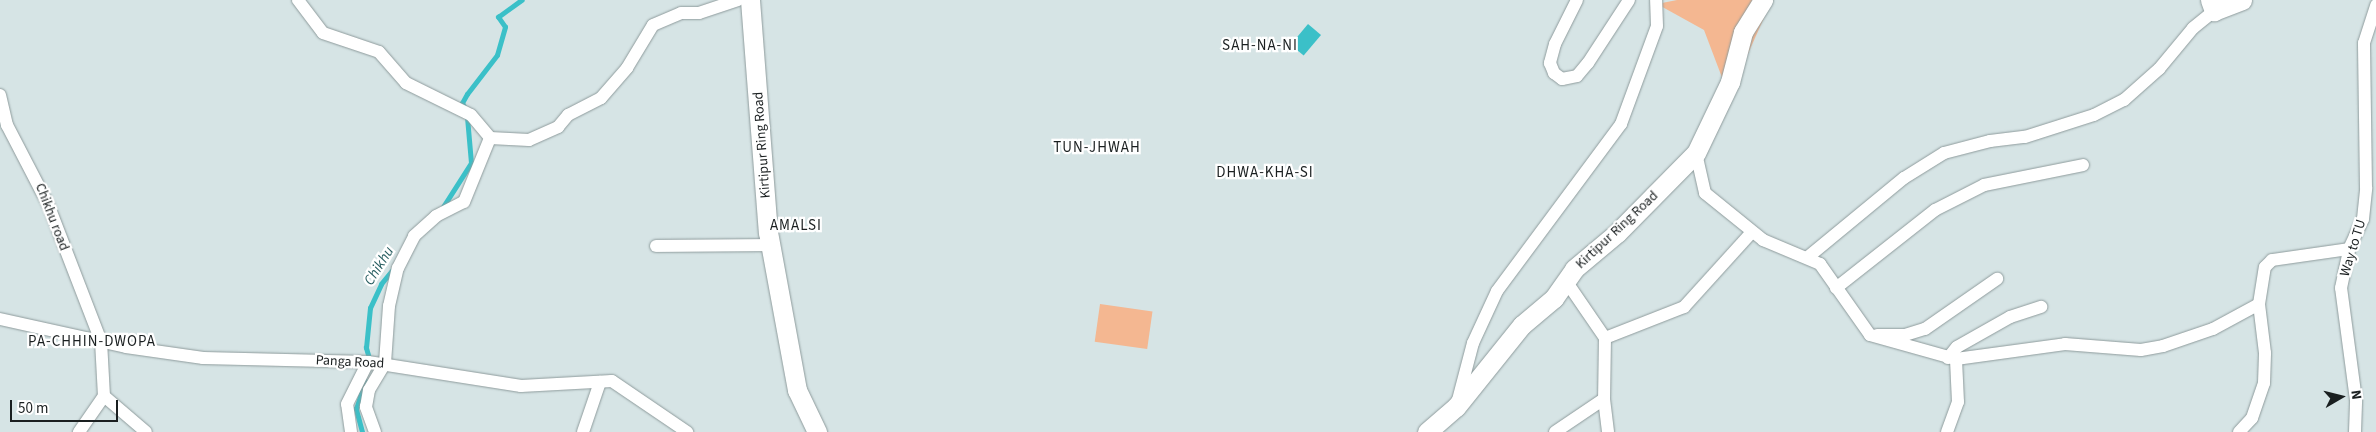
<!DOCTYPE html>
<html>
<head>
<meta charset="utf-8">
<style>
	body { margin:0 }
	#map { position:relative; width:2376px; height:432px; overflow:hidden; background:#d6e4e5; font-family:"Source Sans 3",sans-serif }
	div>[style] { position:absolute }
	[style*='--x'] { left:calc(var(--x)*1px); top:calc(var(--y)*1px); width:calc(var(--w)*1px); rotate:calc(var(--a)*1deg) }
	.green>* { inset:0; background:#f4b791; transform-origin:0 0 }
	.water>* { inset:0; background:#3bc0c8; transform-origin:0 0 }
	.stream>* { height:4.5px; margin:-2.25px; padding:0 2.25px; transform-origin:2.25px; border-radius:2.25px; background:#3bc0c8 }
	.roads { filter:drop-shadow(0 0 1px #8e9b9c) drop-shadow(0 0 1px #8e9b9c) }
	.street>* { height:12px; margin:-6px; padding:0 6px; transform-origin:6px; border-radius:6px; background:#fff }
	.secondary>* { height:19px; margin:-9.5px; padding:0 9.5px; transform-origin:9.5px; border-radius:9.5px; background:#fff }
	span { translate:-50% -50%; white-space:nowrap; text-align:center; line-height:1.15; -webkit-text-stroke:4.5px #fff; paint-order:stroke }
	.street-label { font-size:14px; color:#1a1f20 }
	.neighbourhood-label { font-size:15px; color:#1a1f20; letter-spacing:1px }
	.water-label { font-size:15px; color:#285e61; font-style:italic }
	.north { position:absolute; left:2316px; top:372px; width:50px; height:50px; -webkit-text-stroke:4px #fff; paint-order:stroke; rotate:82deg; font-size:14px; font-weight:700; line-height:20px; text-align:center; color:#1a1f20 }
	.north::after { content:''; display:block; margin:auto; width:18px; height:22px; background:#1a1f20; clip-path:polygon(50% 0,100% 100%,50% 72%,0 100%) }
	.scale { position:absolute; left:10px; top:400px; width:108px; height:22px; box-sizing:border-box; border:2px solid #1a1f20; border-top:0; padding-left:6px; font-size:15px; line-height:18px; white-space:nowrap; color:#1a1f20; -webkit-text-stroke:4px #fff; paint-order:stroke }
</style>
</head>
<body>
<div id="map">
	<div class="green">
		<i style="clip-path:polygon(1677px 0,1772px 0,1729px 96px,1704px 30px,1657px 4px)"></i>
		<i style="left:1100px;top:304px;width:53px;height:38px;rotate:8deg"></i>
	</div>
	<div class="water">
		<i style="left:1308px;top:24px;width:17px;height:27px;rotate:40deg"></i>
	</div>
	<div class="stream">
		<i style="--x:464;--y:107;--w:4;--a:-117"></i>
		<i style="--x:462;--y:103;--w:10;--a:-61"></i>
		<i style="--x:467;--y:94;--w:49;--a:-52.4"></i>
		<i style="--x:497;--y:55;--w:29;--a:-74"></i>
		<i style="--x:505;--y:27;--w:12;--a:-125"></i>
		<i style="--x:498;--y:17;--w:29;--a:-36"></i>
		<i style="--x:443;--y:207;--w:52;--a:-57.5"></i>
		<i style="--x:471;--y:163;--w:46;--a:-95"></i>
		<i style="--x:370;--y:362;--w:15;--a:-106"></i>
		<i style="--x:366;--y:348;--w:40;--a:-84.3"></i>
		<i style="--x:370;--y:308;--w:26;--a:-65"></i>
		<i style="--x:381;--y:284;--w:21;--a:-51"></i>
		<i style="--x:362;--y:432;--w:24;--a:-105"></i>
		<i style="--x:356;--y:409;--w:29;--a:-72"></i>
	</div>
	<div class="roads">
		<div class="street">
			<i style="--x:298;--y:0;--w:41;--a:52.9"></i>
			<i style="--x:323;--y:33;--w:59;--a:18.7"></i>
			<i style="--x:379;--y:52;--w:41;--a:48.9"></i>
			<i style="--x:406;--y:83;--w:72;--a:26.2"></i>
			<i style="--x:471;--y:115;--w:30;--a:50"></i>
			<i style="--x:490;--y:138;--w:39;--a:3"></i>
			<i style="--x:529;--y:140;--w:32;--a:-24"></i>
			<i style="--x:558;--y:127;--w:16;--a:-50"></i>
			<i style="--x:568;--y:115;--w:37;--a:-27"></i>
			<i style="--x:601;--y:98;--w:40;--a:-49"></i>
			<i style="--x:627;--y:68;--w:50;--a:-58.8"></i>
			<i style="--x:653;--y:25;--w:30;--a:-23"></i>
			<i style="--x:681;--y:13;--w:18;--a:0"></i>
			<i style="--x:699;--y:13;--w:41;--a:-18.4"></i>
			<i style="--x:1577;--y:0;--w:49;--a:116.6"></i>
			<i style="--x:1555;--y:44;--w:20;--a:105"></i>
			<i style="--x:1550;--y:63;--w:11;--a:68"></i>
			<i style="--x:1554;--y:73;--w:10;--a:37"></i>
			<i style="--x:1562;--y:79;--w:15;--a:-11"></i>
			<i style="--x:1577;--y:76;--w:17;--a:-50"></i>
			<i style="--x:1588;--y:63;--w:75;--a:-56.9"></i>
			<i style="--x:0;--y:95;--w:31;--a:77"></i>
			<i style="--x:7;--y:125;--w:89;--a:62.6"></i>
			<i style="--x:48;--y:204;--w:147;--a:68.9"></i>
			<i style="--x:101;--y:341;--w:55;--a:86.9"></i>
			<i style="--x:104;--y:396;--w:44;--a:124.8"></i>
			<i style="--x:1696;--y:153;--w:41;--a:77.3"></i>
			<i style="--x:1705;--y:193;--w:75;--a:39"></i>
			<i style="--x:1763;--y:240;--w:62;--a:22.8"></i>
			<i style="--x:1820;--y:264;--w:87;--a:54.8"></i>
			<i style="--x:1870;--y:335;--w:89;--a:15.6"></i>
			<i style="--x:1956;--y:359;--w:110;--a:-7.8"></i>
			<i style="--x:2065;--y:344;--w:76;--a:4.5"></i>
			<i style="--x:2141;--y:350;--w:22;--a:-10"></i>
			<i style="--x:2163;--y:346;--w:53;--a:-18.8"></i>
			<i style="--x:2213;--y:329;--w:52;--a:-28.5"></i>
			<i style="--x:2259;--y:304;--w:37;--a:-81"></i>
			<i style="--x:2265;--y:267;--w:10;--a:-45"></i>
			<i style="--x:2272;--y:260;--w:78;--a:-8.1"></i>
			<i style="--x:656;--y:246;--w:114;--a:-0.5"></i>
			<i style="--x:1808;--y:257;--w:124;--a:-39.5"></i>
			<i style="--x:1904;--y:178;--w:47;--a:-32"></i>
			<i style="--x:1944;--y:153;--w:48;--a:-14.6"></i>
			<i style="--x:1990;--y:141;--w:35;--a:-7"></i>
			<i style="--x:2025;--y:137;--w:72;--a:-17.7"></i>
			<i style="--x:2094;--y:115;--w:34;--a:-27"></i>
			<i style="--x:2124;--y:100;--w:47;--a:-41.5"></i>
			<i style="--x:2159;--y:69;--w:53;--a:-50.3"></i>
			<i style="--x:2193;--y:28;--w:27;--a:-39"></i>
			<i style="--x:1566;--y:281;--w:69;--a:55.6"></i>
			<i style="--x:1605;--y:338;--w:61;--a:90.9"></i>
			<i style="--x:1604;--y:399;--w:33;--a:83"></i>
			<i style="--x:1836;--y:288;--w:126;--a:-38.2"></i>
			<i style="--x:1935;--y:210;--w:55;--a:-27"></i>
			<i style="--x:1984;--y:185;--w:101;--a:-11.4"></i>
			<i style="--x:0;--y:319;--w:129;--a:12.5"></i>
			<i style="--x:126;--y:347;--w:78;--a:8.1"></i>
			<i style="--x:203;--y:358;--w:165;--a:1.4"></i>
			<i style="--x:368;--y:362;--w:155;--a:8.9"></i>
			<i style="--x:521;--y:386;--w:91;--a:-3.1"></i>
			<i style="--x:612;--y:381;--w:91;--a:34.2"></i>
			<i style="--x:1877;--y:335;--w:28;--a:0"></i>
			<i style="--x:1905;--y:335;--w:21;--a:-17"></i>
			<i style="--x:1925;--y:329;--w:88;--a:-34.8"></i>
			<i style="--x:1605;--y:338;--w:85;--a:-21.4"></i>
			<i style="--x:1684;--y:307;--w:101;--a:-47.8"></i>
			<i style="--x:1948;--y:358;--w:14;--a:-51"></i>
			<i style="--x:1957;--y:347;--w:61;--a:-29.5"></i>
			<i style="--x:2010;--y:317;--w:33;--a:-18"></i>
			<i style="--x:104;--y:396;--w:55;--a:40.6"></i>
			<i style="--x:1458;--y:400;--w:59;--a:-75.3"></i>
			<i style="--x:1473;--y:343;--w:57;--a:-65.2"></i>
			<i style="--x:1497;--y:291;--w:208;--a:-53.4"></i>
			<i style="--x:1621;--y:124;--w:104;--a:-69.8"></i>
			<i style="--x:1657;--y:26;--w:26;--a:-92"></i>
			<i style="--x:351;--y:432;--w:28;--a:-98"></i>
			<i style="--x:347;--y:404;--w:47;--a:-63.4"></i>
			<i style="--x:375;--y:432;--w:27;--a:-110"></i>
			<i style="--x:366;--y:407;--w:17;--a:-80"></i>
			<i style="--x:369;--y:390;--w:31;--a:-59"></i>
			<i style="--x:385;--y:363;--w:57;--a:-86"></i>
			<i style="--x:389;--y:306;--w:39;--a:-77"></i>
			<i style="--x:398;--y:268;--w:36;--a:-63"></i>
			<i style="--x:414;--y:236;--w:30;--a:-42"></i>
			<i style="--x:436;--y:216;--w:31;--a:-27"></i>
			<i style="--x:464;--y:202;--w:69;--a:-67.9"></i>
			<i style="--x:583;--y:432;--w:53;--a:-71.2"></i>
			<i style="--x:1555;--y:432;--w:59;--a:-34"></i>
			<i style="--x:1947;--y:432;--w:32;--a:-70"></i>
			<i style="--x:1958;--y:402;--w:43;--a:-92.7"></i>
			<i style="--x:2239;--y:432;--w:19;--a:-47"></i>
			<i style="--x:2252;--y:418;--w:37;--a:-71"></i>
			<i style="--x:2264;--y:383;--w:30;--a:-88"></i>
			<i style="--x:2265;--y:353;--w:49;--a:-97"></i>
			<i style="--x:2355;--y:432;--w:32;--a:-88"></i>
			<i style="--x:2356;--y:400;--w:113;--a:-97.6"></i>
			<i style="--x:2341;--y:288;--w:40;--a:-78"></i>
			<i style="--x:2349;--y:249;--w:33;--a:-65"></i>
			<i style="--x:2363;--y:219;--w:31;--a:-84"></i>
			<i style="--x:2366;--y:188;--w:145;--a:-90.8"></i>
			<i style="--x:2364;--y:43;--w:40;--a:-72"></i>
		</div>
		<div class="secondary">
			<i style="--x:750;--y:0;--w:233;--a:85.6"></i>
			<i style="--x:768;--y:232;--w:161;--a:79.6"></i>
			<i style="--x:797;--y:390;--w:47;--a:64.5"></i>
			<i style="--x:2210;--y:0;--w:12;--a:70"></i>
			<i style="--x:2214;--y:11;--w:30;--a:-21"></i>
			<i style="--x:1427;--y:432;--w:38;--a:-41"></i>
			<i style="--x:1456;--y:407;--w:105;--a:-51.2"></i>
			<i style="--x:1522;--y:325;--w:42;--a:-40.2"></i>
			<i style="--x:1554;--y:298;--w:35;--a:-55"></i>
			<i style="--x:1574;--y:269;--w:56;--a:-39.9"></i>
			<i style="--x:1617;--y:233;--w:112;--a:-45.4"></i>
			<i style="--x:1696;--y:153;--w:79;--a:-64.4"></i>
			<i style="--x:1730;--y:82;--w:52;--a:-75.4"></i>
			<i style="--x:1743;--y:32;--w:38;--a:-58"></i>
		</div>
	</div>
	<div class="street-label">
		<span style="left:762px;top:145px;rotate:-94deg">Kirtipur Ring Road</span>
		<span style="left:52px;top:217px;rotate:69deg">Chikhu road</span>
		<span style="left:1617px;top:230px;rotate:-43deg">Kirtipur Ring Road</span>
		<span style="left:2353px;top:248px;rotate:-73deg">Way to TU</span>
		<span style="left:350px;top:362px;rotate:3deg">Panga Road</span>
	</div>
	<div class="neighbourhood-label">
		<span style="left:1260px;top:46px">SAH-NA-NI</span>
		<span style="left:1097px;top:148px">TUN-JHWAH</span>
		<span style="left:1265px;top:173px">DHWA-KHA-SI</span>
		<span style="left:796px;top:226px">AMALSI</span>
		<span style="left:92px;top:342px">PA-CHHIN-DWOPA</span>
	</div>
	<div class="water-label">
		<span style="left:379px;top:266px;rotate:-58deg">Chikhu</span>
	</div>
	<div class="north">N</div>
	<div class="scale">50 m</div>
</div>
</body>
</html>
